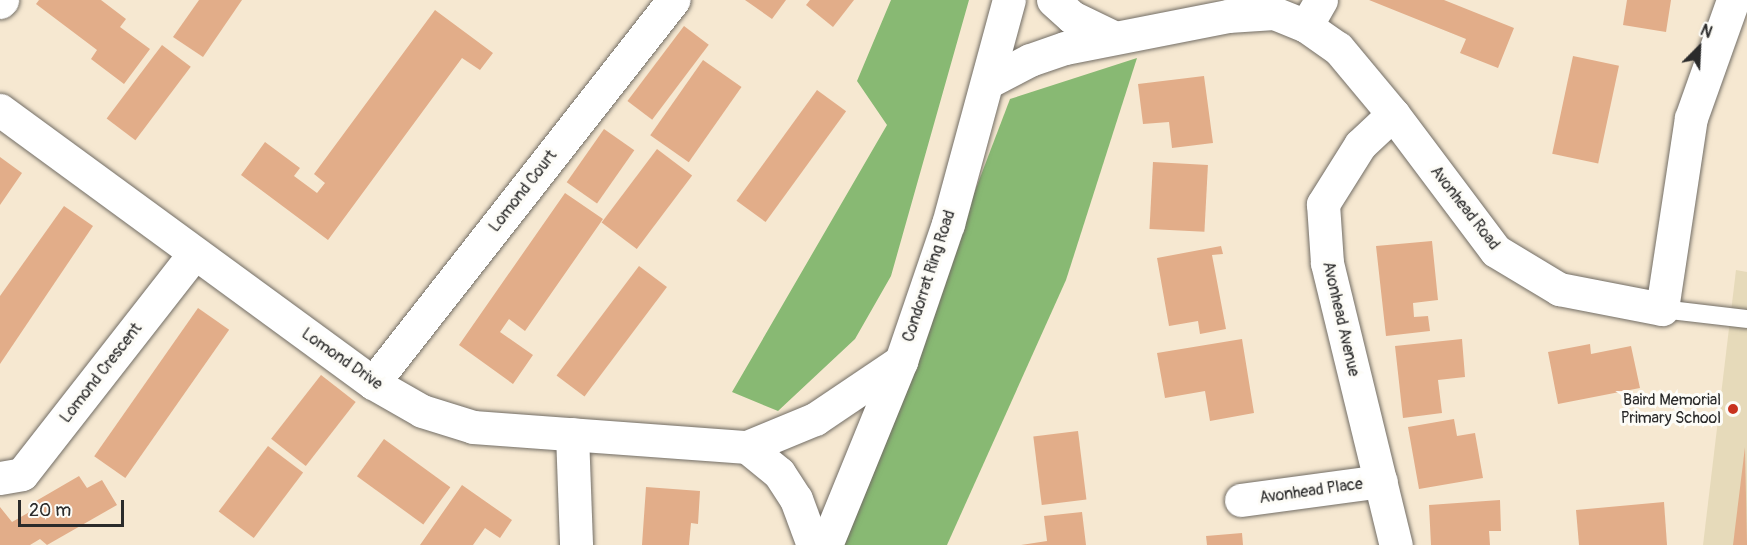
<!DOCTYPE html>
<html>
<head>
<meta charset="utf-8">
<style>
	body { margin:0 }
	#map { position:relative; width:1747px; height:545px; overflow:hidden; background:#f6e8d1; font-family:Pangolin,sans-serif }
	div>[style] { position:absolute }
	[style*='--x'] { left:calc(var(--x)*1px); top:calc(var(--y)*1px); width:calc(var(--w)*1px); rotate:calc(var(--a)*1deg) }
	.built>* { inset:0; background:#e6daba }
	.forest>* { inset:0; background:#88b973 }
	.building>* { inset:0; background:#e2ad89; transform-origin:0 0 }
	.roads { filter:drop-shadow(0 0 2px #726d65) drop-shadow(0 0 2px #726d65) }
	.service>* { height:18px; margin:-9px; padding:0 9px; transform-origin:9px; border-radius:9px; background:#fff }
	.minor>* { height:33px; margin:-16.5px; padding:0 16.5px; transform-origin:16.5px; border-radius:16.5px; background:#fff }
	.tertiary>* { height:33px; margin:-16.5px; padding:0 16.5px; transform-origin:16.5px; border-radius:16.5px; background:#fff }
	.dots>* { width:16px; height:16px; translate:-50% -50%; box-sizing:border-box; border:3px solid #fdfcf7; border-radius:50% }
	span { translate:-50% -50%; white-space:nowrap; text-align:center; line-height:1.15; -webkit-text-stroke:6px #fdfcf7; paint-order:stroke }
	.street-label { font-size:16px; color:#2b2b2b }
	.poi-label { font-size:16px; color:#2b2b2b }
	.right { translate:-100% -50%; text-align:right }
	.north { position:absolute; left:1669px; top:18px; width:60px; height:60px; -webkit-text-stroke:4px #fdfcf7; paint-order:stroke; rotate:24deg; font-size:16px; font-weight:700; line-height:24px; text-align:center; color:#2b2b2b }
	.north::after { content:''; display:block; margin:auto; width:21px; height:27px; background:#2b2b2b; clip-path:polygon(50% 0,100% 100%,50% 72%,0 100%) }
	.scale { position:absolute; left:18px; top:500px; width:106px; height:27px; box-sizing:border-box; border:3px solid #2b2b2b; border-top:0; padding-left:8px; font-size:18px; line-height:21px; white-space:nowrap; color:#2b2b2b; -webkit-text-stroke:4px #fdfcf7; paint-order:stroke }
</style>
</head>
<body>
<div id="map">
	<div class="built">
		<i style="clip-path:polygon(1736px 270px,1747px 272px,1747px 545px,1703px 545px)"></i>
	</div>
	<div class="forest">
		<i style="clip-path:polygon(891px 0,969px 0,891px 276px,855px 339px,778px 411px,732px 392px,887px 125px,857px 81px)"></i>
		<i style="clip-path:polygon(1137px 58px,1066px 280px,947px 545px,840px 545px,1010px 99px)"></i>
	</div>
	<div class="building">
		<i style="clip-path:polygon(39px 0,101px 0,126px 19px,120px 27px,150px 49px,124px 84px,91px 59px,97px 50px,36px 4px)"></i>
		<i style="clip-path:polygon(199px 0,242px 0,203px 57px,173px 37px)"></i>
		<i style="clip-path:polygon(745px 0,786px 0,772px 19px)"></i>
		<i style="clip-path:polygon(810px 0,854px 0,833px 27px,806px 5px)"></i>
		<i style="clip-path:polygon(1369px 0,1444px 0,1514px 28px,1498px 68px,1460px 53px,1466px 39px)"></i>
		<i style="clip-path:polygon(1627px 0,1671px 0,1666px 32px,1623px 25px)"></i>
		<i style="clip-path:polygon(435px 10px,493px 53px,480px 70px,462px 58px,328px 240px,241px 175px,265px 142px,300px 168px,294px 176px,317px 193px,325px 183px,314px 174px)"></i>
		<i style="left:684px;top:26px;width:31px;height:94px;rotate:37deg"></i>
		<i style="left:162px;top:45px;width:36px;height:92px;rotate:37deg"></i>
		<i style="left:1573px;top:56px;width:47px;height:100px;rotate:12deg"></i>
		<i style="left:703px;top:60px;width:47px;height:92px;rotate:35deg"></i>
		<i style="clip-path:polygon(1204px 76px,1213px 143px,1172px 148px,1169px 122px,1143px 124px,1138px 84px)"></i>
		<i style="left:817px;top:90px;width:36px;height:137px;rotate:36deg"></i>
		<i style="left:604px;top:129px;width:37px;height:65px;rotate:35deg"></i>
		<i style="left:657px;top:149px;width:44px;height:92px;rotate:37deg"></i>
		<i style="clip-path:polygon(0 157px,22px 173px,0 205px)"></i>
		<i style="left:1153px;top:162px;width:55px;height:67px;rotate:3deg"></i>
		<i style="clip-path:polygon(565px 193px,603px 219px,525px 331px,509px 319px,500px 332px,533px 355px,513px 384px,459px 345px)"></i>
		<i style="clip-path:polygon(64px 206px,93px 226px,0 364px,0 296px)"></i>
		<i style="clip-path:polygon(1432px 241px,1438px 300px,1413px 303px,1414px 317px,1428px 316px,1430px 331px,1386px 336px,1376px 246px)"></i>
		<i style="clip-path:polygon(1221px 246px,1223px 254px,1212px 255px,1226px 329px,1200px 334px,1198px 321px,1169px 326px,1157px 258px)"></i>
		<i style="left:639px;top:266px;width:35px;height:137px;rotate:37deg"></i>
		<i style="left:198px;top:308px;width:38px;height:181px;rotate:35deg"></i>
		<i style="clip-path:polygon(1242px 339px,1254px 413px,1210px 421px,1205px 391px,1165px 398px,1157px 353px)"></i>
		<i style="clip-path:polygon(1462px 339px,1465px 377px,1438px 380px,1442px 413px,1403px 418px,1395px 346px)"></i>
		<i style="clip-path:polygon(1590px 344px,1591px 354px,1631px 346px,1640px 388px,1558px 404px,1548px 352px)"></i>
		<i style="left:321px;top:375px;width:44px;height:81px;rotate:38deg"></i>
		<i style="clip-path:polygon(1454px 419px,1457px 436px,1475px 433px,1483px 478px,1419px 489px,1408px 427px)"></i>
		<i style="left:1078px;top:431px;width:69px;height:45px;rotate:83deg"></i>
		<i style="left:384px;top:439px;width:82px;height:46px;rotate:36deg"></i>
		<i style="left:268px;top:446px;width:44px;height:82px;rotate:37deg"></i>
		<i style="clip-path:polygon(1745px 447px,1747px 545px,1733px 545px)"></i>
		<i style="clip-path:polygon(79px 476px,87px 488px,102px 480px,117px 505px,47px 545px,40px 539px,30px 545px,0 545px,0 507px,12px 522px,40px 506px,36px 501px)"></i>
		<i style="clip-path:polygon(462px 485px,512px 520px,500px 538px,485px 528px,473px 545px,420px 545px)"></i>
		<i style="clip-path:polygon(646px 487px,700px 491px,698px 524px,691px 523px,689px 545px,642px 545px)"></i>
		<i style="clip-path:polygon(1500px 500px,1501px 531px,1489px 531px,1490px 545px,1431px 545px,1429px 505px)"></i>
		<i style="clip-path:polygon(1664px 502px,1667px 545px,1579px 545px,1576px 510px)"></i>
		<i style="clip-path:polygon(1082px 512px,1086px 545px,1021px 545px,1047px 541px,1044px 516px)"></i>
		<i style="clip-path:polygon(1242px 533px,1243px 545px,1207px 545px,1206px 536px)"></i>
	</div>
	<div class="roads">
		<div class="service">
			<i style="--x:1662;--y:309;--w:86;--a:6.7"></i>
		</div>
		<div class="minor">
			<i style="--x:1053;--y:0;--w:25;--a:42"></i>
			<i style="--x:1072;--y:17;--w:46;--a:26"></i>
			<i style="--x:0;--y:2;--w:3;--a:-45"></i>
			<i style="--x:1306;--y:26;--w:30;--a:-60"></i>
			<i style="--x:988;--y:82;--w:47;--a:-27.6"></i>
			<i style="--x:1030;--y:60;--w:37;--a:-19"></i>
			<i style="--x:1065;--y:48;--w:166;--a:-11.1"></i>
			<i style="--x:1228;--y:16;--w:46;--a:-3.7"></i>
			<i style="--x:1274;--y:13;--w:35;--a:22"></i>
			<i style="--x:1306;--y:26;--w:39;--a:35"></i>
			<i style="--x:1338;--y:48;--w:86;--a:50.2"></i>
			<i style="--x:1393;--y:114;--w:171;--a:53.1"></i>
			<i style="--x:1496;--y:251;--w:74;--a:31.1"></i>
			<i style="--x:1559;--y:289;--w:105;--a:11"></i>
			<i style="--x:1662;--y:309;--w:193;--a:-81.4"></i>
			<i style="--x:1691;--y:118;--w:125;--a:-70.4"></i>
			<i style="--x:0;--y:110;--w:462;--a:36.2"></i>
			<i style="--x:373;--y:383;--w:56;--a:29.7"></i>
			<i style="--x:422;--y:411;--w:53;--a:17.4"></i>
			<i style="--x:473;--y:427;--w:275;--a:4.2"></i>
			<i style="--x:747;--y:447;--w:74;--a:-22.4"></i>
			<i style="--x:815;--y:419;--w:104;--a:-34"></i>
			<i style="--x:1393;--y:114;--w:45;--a:136.8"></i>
			<i style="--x:1360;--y:145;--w:70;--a:122.1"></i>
			<i style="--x:1323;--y:204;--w:59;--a:86.1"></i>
			<i style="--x:1327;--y:263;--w:290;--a:76.3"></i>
			<i style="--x:373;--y:383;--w:487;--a:-51.9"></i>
			<i style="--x:572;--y:434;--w:111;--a:87.9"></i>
			<i style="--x:747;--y:447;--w:41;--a:39.1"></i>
			<i style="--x:779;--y:473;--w:31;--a:57"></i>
			<i style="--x:796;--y:499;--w:49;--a:69.7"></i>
			<i style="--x:0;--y:478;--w:22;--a:-10"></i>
			<i style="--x:22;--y:474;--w:279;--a:-52"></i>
			<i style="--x:1241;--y:500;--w:141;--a:-7.7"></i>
		</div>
		<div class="tertiary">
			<i style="--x:826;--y:545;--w:199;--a:-67.8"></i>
			<i style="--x:901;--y:361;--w:145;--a:-71.1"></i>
			<i style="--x:948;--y:224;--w:232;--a:-74.8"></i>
		</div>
	</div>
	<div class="dots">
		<i style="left:1733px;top:409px;background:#c8321e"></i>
	</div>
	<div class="street-label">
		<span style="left:523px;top:191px;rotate:-52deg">Lomond Court</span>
		<span style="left:1465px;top:208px;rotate:52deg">Avonhead Road</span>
		<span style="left:929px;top:276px;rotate:-72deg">Condorrat Ring Road</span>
		<span style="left:1341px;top:319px;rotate:77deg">Avonhead Avenue</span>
		<span style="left:342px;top:359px;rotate:35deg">Lomond Drive</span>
		<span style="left:101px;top:373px;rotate:-52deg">Lomond Crescent</span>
		<span style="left:1311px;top:491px;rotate:-8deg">Avonhead Place</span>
	</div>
	<div class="poi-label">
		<span class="right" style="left:1721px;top:409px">Baird Memorial<br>Primary School</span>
	</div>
	<div class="north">N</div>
	<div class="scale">20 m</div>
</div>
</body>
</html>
